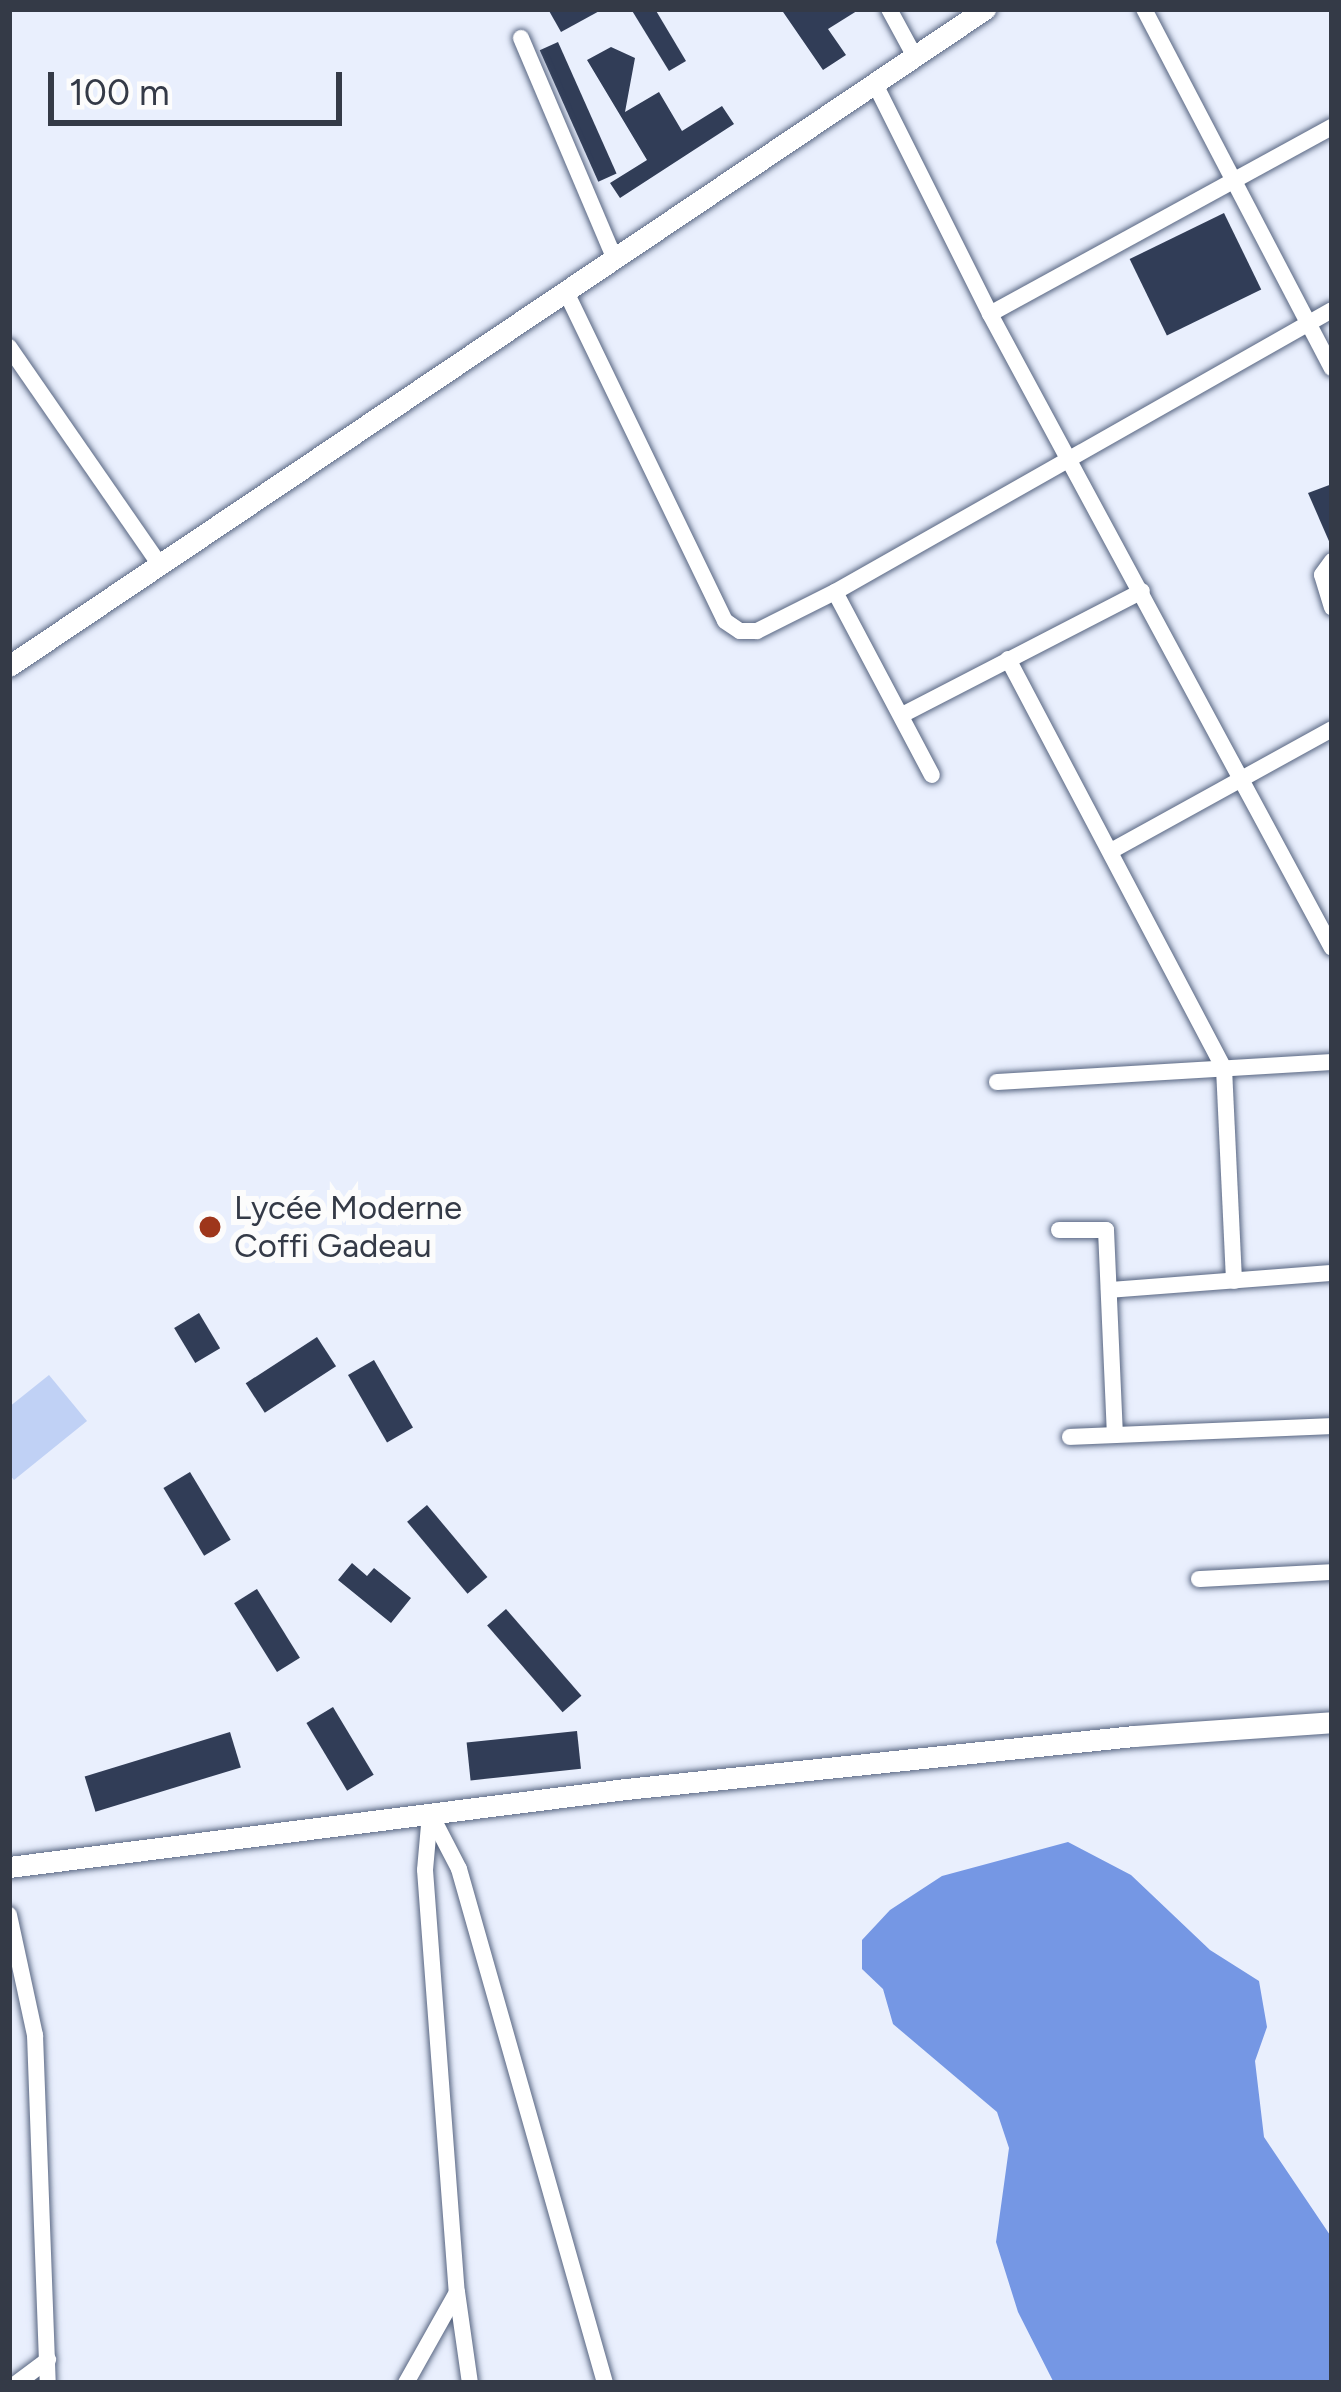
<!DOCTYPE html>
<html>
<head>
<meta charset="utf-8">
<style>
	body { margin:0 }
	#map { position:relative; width:1341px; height:2392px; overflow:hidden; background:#e9effd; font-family:Figtree,sans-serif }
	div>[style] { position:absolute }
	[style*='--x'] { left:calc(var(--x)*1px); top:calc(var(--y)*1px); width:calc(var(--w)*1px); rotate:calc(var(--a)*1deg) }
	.green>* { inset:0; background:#c0d1f5 }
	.water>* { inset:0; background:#7597e4 }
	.building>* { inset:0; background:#313d57; transform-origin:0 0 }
	.roads { filter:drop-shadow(0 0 3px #576581) drop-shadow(0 0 3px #576581) }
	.minor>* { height:16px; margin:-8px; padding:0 8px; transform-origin:8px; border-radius:8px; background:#fff }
	.tertiary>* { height:21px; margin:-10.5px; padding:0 10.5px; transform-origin:10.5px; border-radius:10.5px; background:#fff }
	.dots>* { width:33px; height:33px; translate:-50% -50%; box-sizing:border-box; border:6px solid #fcfcfc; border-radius:50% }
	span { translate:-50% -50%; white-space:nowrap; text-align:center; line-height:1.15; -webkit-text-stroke:12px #fcfcfc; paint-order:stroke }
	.poi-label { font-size:33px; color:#343a47 }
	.left { translate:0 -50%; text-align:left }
	.frame { position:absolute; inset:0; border:12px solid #343a47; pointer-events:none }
	.scale { position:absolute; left:48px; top:72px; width:294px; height:54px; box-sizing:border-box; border:6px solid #343a47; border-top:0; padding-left:15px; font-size:36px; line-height:42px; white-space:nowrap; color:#343a47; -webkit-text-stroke:9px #fcfcfc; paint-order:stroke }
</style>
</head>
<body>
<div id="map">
	<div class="green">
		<i style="clip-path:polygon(49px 1375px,87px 1421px,14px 1480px,9px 1474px,9px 1407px)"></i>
	</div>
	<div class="water">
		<i style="clip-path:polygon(1068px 1842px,1131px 1875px,1210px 1950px,1259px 1981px,1267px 2027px,1255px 2061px,1264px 2137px,1332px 2238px,1332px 2383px,1054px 2383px,1018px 2312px,996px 2242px,1009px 2148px,997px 2112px,893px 2024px,883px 1989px,862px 1969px,862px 1940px,890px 1910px,942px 1876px)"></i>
	</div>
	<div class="building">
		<i style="clip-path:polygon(548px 9px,603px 9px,561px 32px)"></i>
		<i style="clip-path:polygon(631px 9px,655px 9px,686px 61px,669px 71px)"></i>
		<i style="clip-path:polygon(781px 9px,860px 9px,828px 29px,846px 55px,823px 70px)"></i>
		<i style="left:558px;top:42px;width:144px;height:20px;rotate:66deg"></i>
		<i style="clip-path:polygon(611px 47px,635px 58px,625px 112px,659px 92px,682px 131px,722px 106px,734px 124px,620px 198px,610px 183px,647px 160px,587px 60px)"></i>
		<i style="left:1224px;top:213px;width:85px;height:105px;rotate:64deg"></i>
		<i style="clip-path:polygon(1332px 484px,1332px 548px,1308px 493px)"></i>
		<i style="left:199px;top:1313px;width:41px;height:29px;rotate:59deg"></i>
		<i style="left:317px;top:1337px;width:35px;height:85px;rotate:57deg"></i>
		<i style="left:374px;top:1360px;width:78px;height:30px;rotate:60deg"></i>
		<i style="left:190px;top:1472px;width:79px;height:31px;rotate:59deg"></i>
		<i style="left:427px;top:1505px;width:94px;height:26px;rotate:50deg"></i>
		<i style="clip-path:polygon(352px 1563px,367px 1576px,374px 1568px,411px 1598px,391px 1623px,338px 1580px)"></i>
		<i style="left:257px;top:1589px;width:81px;height:27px;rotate:58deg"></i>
		<i style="left:506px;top:1609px;width:115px;height:25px;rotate:49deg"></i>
		<i style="left:333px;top:1707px;width:79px;height:31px;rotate:59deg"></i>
		<i style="left:577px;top:1731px;width:38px;height:111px;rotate:84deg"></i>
		<i style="left:230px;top:1732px;width:37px;height:152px;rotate:73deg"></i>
	</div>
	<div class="roads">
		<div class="minor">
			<i style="--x:889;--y:9;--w:52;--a:61.5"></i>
			<i style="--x:1144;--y:9;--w:405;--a:62.4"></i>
			<i style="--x:521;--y:38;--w:240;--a:67"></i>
			<i style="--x:875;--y:84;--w:257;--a:63.4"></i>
			<i style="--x:990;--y:314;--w:720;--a:61.66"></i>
			<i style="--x:566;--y:292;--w:365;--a:64.2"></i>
			<i style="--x:725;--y:621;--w:18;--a:34"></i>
			<i style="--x:740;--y:631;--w:17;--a:0"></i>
			<i style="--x:757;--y:631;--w:87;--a:-26.6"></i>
			<i style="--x:835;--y:592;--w:571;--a:-29.57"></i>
			<i style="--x:990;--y:314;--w:390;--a:-28.7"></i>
			<i style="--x:9;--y:347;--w:264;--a:55.3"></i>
			<i style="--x:1332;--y:561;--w:17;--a:126"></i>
			<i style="--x:1322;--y:575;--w:34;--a:73"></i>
			<i style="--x:835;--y:592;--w:207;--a:62.1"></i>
			<i style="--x:1008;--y:659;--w:463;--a:62.2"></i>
			<i style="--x:1224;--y:1068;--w:213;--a:87.3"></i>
			<i style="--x:902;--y:715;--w:270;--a:-27.3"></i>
			<i style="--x:1113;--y:850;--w:250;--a:-28.9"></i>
			<i style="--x:997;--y:1082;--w:336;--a:-3.4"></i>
			<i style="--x:1059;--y:1230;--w:47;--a:0"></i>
			<i style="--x:1106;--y:1230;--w:205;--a:87.5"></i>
			<i style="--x:1109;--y:1290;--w:224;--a:-4.4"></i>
			<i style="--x:1070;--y:1437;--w:262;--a:-2.4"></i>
			<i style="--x:1199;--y:1579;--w:133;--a:-3"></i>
			<i style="--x:430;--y:1813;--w:63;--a:62.6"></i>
			<i style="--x:459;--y:1869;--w:534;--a:74.14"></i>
			<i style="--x:430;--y:1814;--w:56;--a:95.1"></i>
			<i style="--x:425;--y:1870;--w:423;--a:85.7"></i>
			<i style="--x:457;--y:2292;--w:92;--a:81.9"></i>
			<i style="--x:9;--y:1915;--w:123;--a:77.8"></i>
			<i style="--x:35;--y:2035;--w:348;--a:87.9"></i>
			<i style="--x:17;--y:2383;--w:39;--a:-37"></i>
			<i style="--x:406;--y:2383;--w:104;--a:-60.7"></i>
		</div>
		<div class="tertiary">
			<i style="--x:9;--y:666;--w:1177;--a:-33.95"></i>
			<i style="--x:9;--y:1867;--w:622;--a:-7.21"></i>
			<i style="--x:626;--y:1789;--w:511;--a:-5.96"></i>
			<i style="--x:1134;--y:1736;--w:198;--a:-4"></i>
		</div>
	</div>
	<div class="dots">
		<i style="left:210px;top:1227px;background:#9e361b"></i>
	</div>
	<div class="poi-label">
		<span class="left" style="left:234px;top:1227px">Lycée Moderne<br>Coffi Gadeau</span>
	</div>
	<div class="frame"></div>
	<div class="scale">100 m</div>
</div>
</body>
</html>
